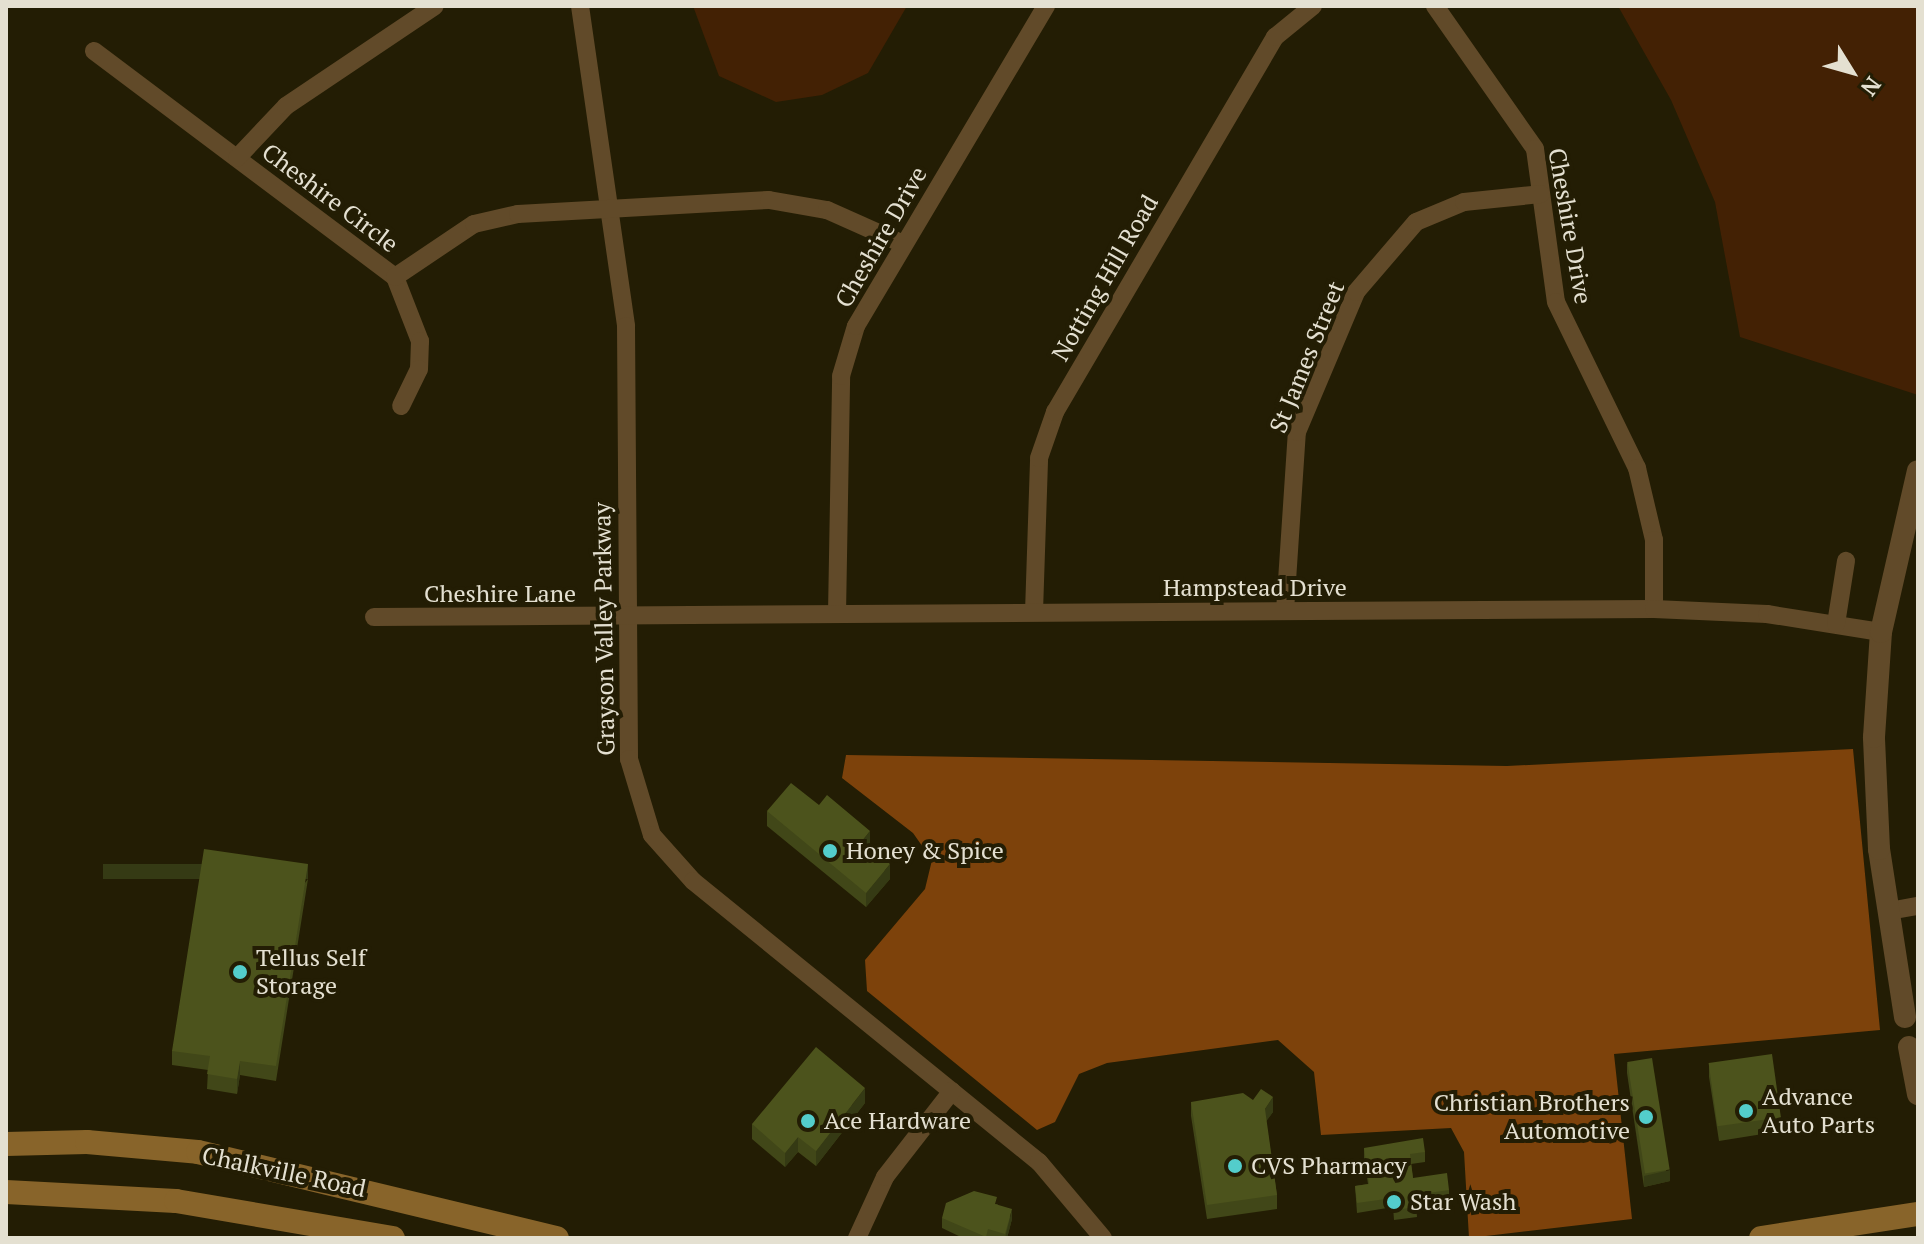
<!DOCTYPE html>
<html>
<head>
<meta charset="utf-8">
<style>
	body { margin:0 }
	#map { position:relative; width:1924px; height:1244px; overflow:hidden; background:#231d04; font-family:"PT Serif",serif }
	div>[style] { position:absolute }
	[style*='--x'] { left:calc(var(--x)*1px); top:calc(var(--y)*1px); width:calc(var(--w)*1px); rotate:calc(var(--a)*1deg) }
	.green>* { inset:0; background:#432104 }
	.forest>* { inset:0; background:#7d420b }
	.minor>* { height:18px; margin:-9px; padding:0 9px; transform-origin:9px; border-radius:9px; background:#614a29 }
	.tertiary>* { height:22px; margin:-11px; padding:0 11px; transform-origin:11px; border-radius:11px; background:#614a29 }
	.secondary>* { height:24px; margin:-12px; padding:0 12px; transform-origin:12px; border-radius:12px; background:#88642a }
	.wall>* { inset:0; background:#414718 }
	.shaded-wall>* { inset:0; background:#353a14; transform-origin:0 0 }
	.building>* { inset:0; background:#4c531c; transform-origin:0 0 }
	.dots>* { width:22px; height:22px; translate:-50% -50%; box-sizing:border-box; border:4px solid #231d04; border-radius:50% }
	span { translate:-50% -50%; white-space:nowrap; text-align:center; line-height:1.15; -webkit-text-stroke:8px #231d04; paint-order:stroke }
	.street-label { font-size:24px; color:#e4e0d1 }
	.poi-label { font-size:24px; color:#e4e0d1 }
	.left { translate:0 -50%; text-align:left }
	.right { translate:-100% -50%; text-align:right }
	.frame { position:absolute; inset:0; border:8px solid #e4e0d1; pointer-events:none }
	.north { position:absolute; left:1812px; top:32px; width:80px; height:80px; -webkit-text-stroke:6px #231d04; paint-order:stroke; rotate:127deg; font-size:22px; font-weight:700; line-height:32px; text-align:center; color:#e4e0d1 }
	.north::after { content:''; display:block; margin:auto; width:28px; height:36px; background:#e4e0d1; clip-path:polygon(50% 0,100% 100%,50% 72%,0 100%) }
</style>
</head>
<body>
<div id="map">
	<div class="green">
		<i style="clip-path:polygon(693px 6px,907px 6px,868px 73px,822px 95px,776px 102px,719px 76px)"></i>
		<i style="clip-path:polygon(1618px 6px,1918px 6px,1918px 395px,1740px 337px,1715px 202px,1671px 100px)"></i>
	</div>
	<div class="forest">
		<i style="clip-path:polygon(1853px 749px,1880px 1030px,1614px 1054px,1632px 1219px,1469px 1238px,1464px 1152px,1451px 1128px,1321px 1135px,1314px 1072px,1278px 1040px,1107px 1063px,1079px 1074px,1055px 1122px,1037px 1130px,867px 991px,865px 960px,925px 889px,932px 860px,913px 833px,842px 778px,846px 755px,1507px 766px)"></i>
	</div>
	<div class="minor">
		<i style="--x:580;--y:6;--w:323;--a:81.8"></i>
		<i style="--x:626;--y:326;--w:433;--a:89.6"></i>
		<i style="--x:629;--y:759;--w:79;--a:73.2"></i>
		<i style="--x:652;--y:835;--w:62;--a:48.3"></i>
		<i style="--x:693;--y:881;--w:446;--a:39.1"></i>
		<i style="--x:1039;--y:1162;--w:99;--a:49.9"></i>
		<i style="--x:1435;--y:6;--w:174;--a:55"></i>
		<i style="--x:1535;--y:149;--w:154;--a:82.2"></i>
		<i style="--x:1556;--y:302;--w:185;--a:64"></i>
		<i style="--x:1637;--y:468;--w:74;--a:76.7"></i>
		<i style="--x:1654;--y:540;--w:69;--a:90"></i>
		<i style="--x:94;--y:51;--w:376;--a:36.9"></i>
		<i style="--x:395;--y:277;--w:69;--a:68.7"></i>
		<i style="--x:420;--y:341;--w:28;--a:92"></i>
		<i style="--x:419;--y:369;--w:41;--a:115.9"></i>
		<i style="--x:237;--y:158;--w:71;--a:-46.7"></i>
		<i style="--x:286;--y:106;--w:179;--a:-33.9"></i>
		<i style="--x:395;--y:277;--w:95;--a:-33.9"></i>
		<i style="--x:474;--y:224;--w:45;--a:-12.8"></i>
		<i style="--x:518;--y:214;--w:251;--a:-3.2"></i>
		<i style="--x:769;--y:200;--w:59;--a:9.8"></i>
		<i style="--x:827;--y:210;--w:81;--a:24"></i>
		<i style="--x:1285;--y:611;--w:179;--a:-86.2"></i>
		<i style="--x:1297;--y:432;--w:152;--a:-67.1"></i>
		<i style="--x:1356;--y:292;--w:92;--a:-49.4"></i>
		<i style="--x:1416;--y:222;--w:52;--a:-22.6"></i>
		<i style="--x:1464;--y:202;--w:77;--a:-5.9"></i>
		<i style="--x:1034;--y:612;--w:154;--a:-88.1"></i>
		<i style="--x:1039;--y:458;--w:49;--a:-70.8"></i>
		<i style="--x:1055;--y:412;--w:435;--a:-59.6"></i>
		<i style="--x:1275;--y:37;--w:49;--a:-39.2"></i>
		<i style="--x:837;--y:614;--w:238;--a:-89"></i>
		<i style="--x:841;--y:376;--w:52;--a:-73.3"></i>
		<i style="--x:856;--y:326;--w:372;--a:-59.3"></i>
		<i style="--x:374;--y:617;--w:1280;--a:-0.36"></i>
		<i style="--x:1654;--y:609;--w:113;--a:2.5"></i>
		<i style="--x:1767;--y:614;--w:115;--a:9"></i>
		<i style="--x:1836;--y:624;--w:64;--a:-81"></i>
		<i style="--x:1889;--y:911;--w:29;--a:-10"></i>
		<i style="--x:857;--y:1238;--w:67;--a:-65.3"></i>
		<i style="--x:885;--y:1177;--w:109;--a:-52.1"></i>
	</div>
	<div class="tertiary">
		<i style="--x:1905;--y:1017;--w:170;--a:-98.8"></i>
		<i style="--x:1879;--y:849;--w:112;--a:-92.6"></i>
		<i style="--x:1874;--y:737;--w:105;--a:-86.2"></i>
		<i style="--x:1881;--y:632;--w:165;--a:-77.1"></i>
		<i style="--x:1909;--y:1047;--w:48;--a:79.2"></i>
	</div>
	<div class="secondary">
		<i style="--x:6;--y:1144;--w:81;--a:-1.4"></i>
		<i style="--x:87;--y:1142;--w:111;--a:5.1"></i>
		<i style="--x:198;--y:1152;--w:369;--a:13.5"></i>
		<i style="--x:6;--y:1192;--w:170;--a:3"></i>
		<i style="--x:176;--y:1201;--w:220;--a:9.7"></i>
		<i style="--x:1761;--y:1238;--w:159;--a:-8.7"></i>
	</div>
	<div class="wall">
		<i style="clip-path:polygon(767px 811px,870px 845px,869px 847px,890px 879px,866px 907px,767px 826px)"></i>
		<i style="clip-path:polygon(308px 879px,276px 1081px,240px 1075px,237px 1094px,207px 1089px,208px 1070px,172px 1065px,172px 1051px)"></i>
		<i style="clip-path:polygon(1627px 1062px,1670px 1181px,1644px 1187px,1627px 1073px)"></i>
		<i style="clip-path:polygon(1709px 1063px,1781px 1117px,1781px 1131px,1719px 1141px,1709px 1077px)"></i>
		<i style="clip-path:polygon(1191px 1102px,1273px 1112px,1266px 1121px,1277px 1195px,1277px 1209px,1207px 1219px,1191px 1116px)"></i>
		<i style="clip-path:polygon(865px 1103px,816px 1166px,798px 1152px,785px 1167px,752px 1139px,752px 1124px)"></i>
		<i style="clip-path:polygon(1364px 1148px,1425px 1152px,1425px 1162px,1411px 1164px,1413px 1178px,1449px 1190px,1449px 1200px,1416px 1204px,1417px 1217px,1394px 1220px,1393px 1207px,1357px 1213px,1355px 1186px,1368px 1184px,1364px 1158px)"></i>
		<i style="clip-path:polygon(997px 1204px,1012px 1219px,1007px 1238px,963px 1238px,942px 1228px,942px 1218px)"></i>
	</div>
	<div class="shaded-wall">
		<i style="clip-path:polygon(870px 831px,870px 845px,862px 855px,862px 841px)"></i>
		<i style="left:308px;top:864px;width:15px;height:205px;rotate:90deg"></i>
		<i style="clip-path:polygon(890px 864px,890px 879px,866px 907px,866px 893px)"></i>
		<i style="clip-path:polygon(240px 1061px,240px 1075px,237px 1094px,237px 1079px)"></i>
		<i style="clip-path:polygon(865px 1088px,865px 1103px,816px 1166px,816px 1151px)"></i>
		<i style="clip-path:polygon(1273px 1097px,1273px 1112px,1265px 1123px,1265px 1109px)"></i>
		<i style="clip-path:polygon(798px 1137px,798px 1152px,785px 1167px,785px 1153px)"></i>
		<i style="clip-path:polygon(1670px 1170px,1670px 1181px,1644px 1187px,1644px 1176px)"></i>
		<i style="clip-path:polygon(1012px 1209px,1012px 1219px,1007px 1238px,1005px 1238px)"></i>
	</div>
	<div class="building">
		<i style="clip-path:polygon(791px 783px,819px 805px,827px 795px,870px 831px,862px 841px,890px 864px,866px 893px,767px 811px)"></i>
		<i style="clip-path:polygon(204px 849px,308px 864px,276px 1066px,240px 1061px,237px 1079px,207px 1074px,210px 1056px,172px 1051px)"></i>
		<i style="clip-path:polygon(816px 1047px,865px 1088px,816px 1151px,798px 1137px,785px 1153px,752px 1124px)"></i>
		<i style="left:1772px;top:1054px;width:64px;height:64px;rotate:82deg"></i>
		<i style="left:1652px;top:1058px;width:113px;height:25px;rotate:81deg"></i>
		<i style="clip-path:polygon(1261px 1089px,1273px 1097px,1265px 1109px,1277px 1195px,1207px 1205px,1191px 1102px,1243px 1093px,1253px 1100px)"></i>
		<i style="clip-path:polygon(1423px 1138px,1425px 1152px,1410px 1154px,1413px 1178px,1447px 1173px,1449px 1190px,1415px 1195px,1417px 1207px,1394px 1210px,1393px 1198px,1357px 1203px,1355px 1186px,1369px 1184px,1364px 1148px)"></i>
		<i style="clip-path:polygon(974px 1191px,997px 1197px,995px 1204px,1012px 1209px,1005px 1234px,988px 1229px,986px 1237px,942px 1218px,946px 1203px)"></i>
	</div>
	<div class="dots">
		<i style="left:830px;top:851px;background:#53cdcb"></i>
		<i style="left:240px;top:972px;background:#53cdcb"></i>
		<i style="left:1746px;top:1111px;background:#53cdcb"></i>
		<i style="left:1646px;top:1117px;background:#53cdcb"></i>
		<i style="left:808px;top:1121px;background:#53cdcb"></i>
		<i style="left:1235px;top:1166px;background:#53cdcb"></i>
		<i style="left:1394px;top:1202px;background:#53cdcb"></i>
	</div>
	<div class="street-label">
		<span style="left:330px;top:198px;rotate:37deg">Cheshire Circle</span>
		<span style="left:1570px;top:226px;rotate:80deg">Cheshire Drive</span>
		<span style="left:881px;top:237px;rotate:-60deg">Cheshire Drive</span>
		<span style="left:1105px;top:278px;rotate:-60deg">Notting Hill Road</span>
		<span style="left:1307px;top:357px;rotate:-68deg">St James Street</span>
		<span style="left:1255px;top:588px">Hampstead Drive</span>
		<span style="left:500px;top:594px">Cheshire Lane</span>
		<span style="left:604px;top:629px;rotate:-91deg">Grayson Valley Parkway</span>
		<span style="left:284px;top:1172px;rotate:12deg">Chalkville Road</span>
	</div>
	<div class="poi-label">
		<span class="left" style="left:846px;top:851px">Honey &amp; Spice</span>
		<span class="left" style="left:256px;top:972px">Tellus Self<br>Storage</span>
		<span class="left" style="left:1762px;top:1111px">Advance<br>Auto Parts</span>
		<span class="right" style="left:1630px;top:1117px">Christian Brothers<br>Automotive</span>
		<span class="left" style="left:824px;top:1121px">Ace Hardware</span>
		<span class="left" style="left:1251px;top:1166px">CVS Pharmacy</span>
		<span class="left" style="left:1410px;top:1202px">Star Wash</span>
	</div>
	<div class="frame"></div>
	<div class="north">N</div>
</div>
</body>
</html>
